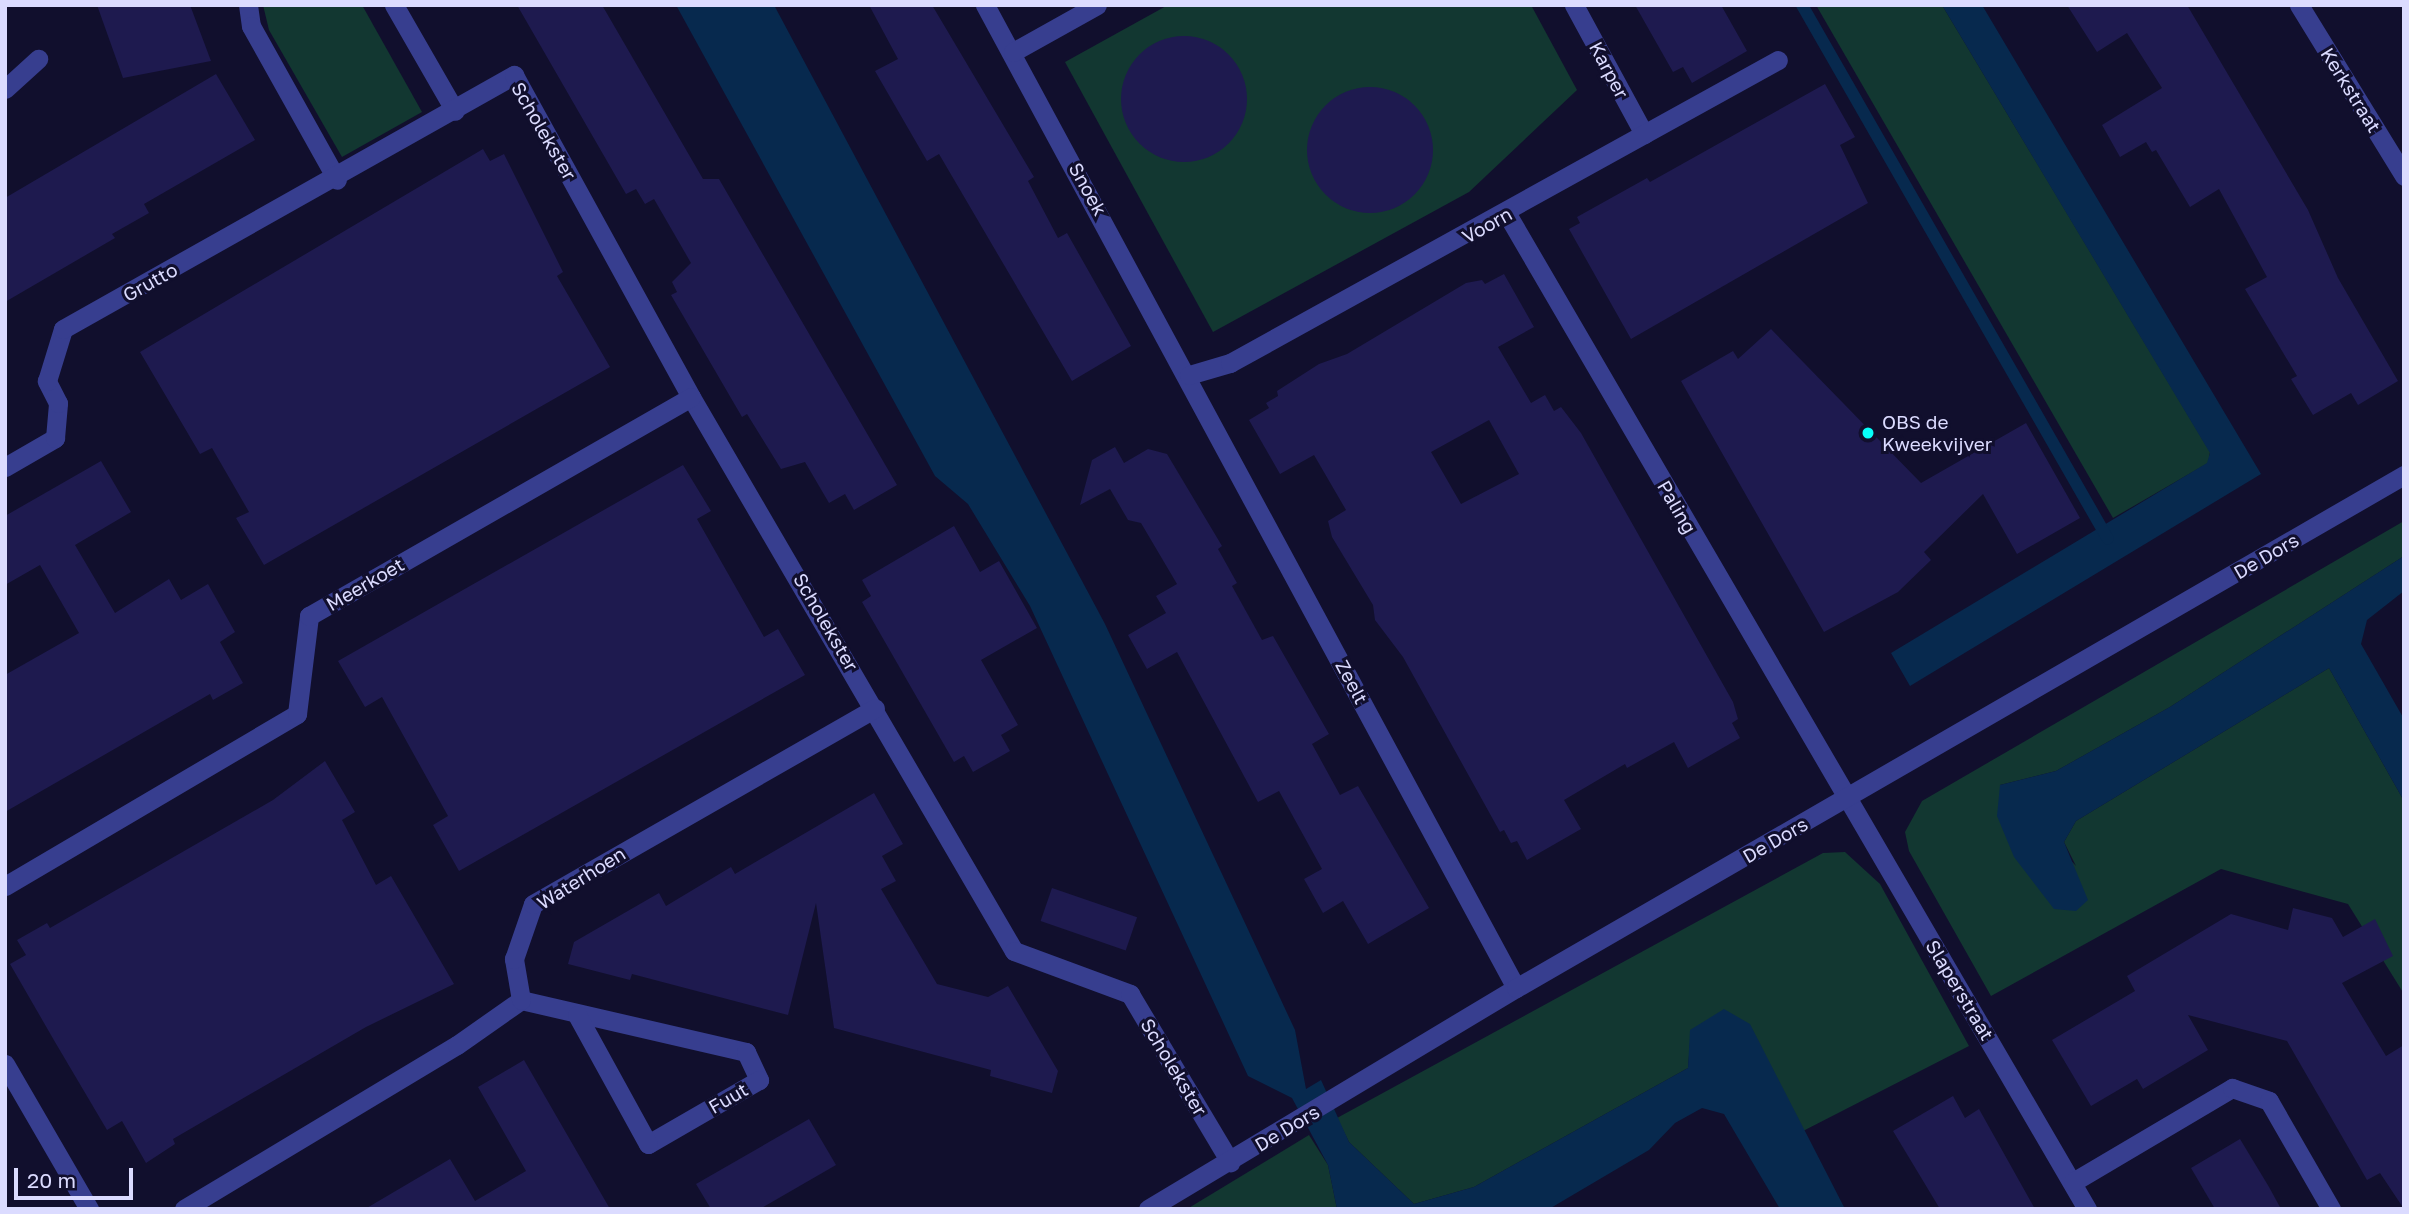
<!DOCTYPE html>
<html>
<head>
<meta charset="utf-8">
<style>
	body { margin:0 }
	#map { position:relative; width:2409px; height:1214px; overflow:hidden; background:#110f2d; font-family:"Golos Text",sans-serif }
	div>[style] { position:absolute }
	[style*='--x'] { left:calc(var(--x)*1px); top:calc(var(--y)*1px); width:calc(var(--w)*1px); rotate:calc(var(--a)*1deg) }
	.green>* { inset:0; background:#123731 }
	.water>* { inset:0; background:#07294e }
	.stream>* { height:12px; margin:-6px; padding:0 6px; transform-origin:6px; border-radius:6px; background:#07294e }
	.building>* { inset:0; background:#1e1a4f; transform-origin:0 0 }
	.round { border-radius:50% }
	.minor>* { height:19px; margin:-9.5px; padding:0 9.5px; transform-origin:9.5px; border-radius:9.5px; background:#373e8f }
	.tertiary>* { height:19px; margin:-9.5px; padding:0 9.5px; transform-origin:9.5px; border-radius:9.5px; background:#373e8f }
	.dots>* { width:19px; height:19px; translate:-50% -50%; box-sizing:border-box; border:4px solid #110f2d; border-radius:50% }
	span { translate:-50% -50%; white-space:nowrap; text-align:center; line-height:1.15; -webkit-text-stroke:6px #110f2d; paint-order:stroke }
	.street-label { font-size:19px; color:#dbdbff }
	.poi-label { font-size:19px; color:#dbdbff }
	.left { translate:0 -50%; text-align:left }
	.frame { position:absolute; inset:0; border:7px solid #dbdbff; pointer-events:none }
	.scale { position:absolute; left:14px; top:1168px; width:119px; height:32px; box-sizing:border-box; border:4px solid #dbdbff; border-top:0; padding-left:9px; font-size:21px; line-height:24px; white-space:nowrap; color:#dbdbff; -webkit-text-stroke:5px #110f2d; paint-order:stroke }
</style>
</head>
<body>
<div id="map">
	<div class="green">
		<i style="clip-path:polygon(263px 5px,362px 5px,422px 112px,342px 157px,269px 30px)"></i>
		<i style="clip-path:polygon(1168px 5px,1531px 5px,1577px 90px,1469px 192px,1213px 332px,1065px 62px)"></i>
		<i style="clip-path:polygon(1816px 5px,1942px 5px,2210px 452px,2208px 463px,2113px 518px)"></i>
		<i style="clip-path:polygon(2404px 521px,2404px 556px,2170px 707px,2056px 771px,2000px 785px,2076px 866px,2064px 842px,2076px 821px,2329px 668px,2404px 801px,2404px 994px,2348px 904px,2221px 869px,1991px 996px,1909px 851px,1905px 832px,1922px 801px)"></i>
		<i style="clip-path:polygon(1845px 852px,1880px 884px,1969px 1046px,1803px 1131px,1779px 1083px,1691px 1030px,1688px 1068px,1474px 1187px,1414px 1204px,1349px 1142px,1337px 1118px,1823px 853px)"></i>
		<i style="clip-path:polygon(1309px 1135px,1328px 1165px,1337px 1209px,1187px 1209px)"></i>
	</div>
	<div class="water">
		<i style="clip-path:polygon(676px 5px,774px 5px,1105px 624px,1295px 1030px,1306px 1089px,1321px 1080px,1349px 1142px,1414px 1204px,1474px 1187px,1688px 1068px,1690px 1030px,1724px 1009px,1750px 1024px,1845px 1209px,1780px 1209px,1724px 1114px,1702px 1108px,1675px 1123px,1649px 1150px,1549px 1209px,1337px 1209px,1328px 1165px,1292px 1098px,1248px 1076px,1030px 606px,968px 504px,935px 476px)"></i>
		<i style="clip-path:polygon(1942px 5px,1982px 5px,2261px 474px,1910px 686px,1891px 653px,2207px 463px,2210px 453px)"></i>
		<i style="clip-path:polygon(2404px 556px,2404px 591px,2367px 620px,2361px 644px,2404px 719px,2404px 801px,2329px 668px,2076px 821px,2064px 842px,2088px 900px,2076px 911px,2054px 909px,2014px 857px,1997px 816px,2000px 785px,2056px 771px,2170px 707px)"></i>
	</div>
	<div class="stream">
		<i style="--x:1802;--y:5;--w:615;--a:60.19"></i>
	</div>
	<div class="building">
		<i style="clip-path:polygon(97px 5px,190px 5px,211px 61px,123px 78px)"></i>
		<i style="clip-path:polygon(517px 5px,602px 5px,703px 179px,719px 179px,897px 485px,854px 510px,845px 494px,829px 503px,805px 462px,781px 469px,747px 414px,742px 417px,671px 295px,677px 292px,672px 282px,691px 263px,654px 199px,645px 204px,636px 189px,626px 194px)"></i>
		<i style="clip-path:polygon(869px 5px,932px 5px,1034px 177px,1028px 181px,1058px 238px,1067px 233px,1131px 346px,1072px 381px,939px 154px,927px 161px,875px 71px,898px 59px)"></i>
		<i style="clip-path:polygon(1635px 5px,1721px 5px,1747px 51px,1692px 83px,1683px 67px,1673px 72px)"></i>
		<i style="clip-path:polygon(2067px 5px,2187px 5px,2308px 210px,2338px 278px,2398px 381px,2358px 405px,2351px 393px,2313px 415px,2291px 379px,2297px 376px,2245px 289px,2267px 277px,2219px 189px,2190px 207px,2156px 150px,2152px 152px,2146px 142px,2120px 157px,2102px 125px,2162px 88px,2127px 33px,2097px 52px)"></i>
		<i class="round" style="left:1121px;top:36px;width:126px;height:126px"></i>
		<i style="clip-path:polygon(216px 74px,255px 140px,144px 204px,149px 213px,112px 234px,115px 238px,5px 302px,5px 198px)"></i>
		<i style="clip-path:polygon(1825px 84px,1855px 137px,1840px 145px,1868px 203px,1631px 339px,1569px 229px,1580px 223px,1577px 217px,1647px 178px,1650px 182px)"></i>
		<i class="round" style="left:1307px;top:87px;width:126px;height:126px"></i>
		<i style="clip-path:polygon(483px 149px,490px 161px,504px 154px,563px 272px,557px 276px,610px 367px,264px 565px,236px 518px,249px 512px,212px 448px,200px 454px,140px 352px)"></i>
		<i style="clip-path:polygon(evenodd,1504px 274px,1534px 327px,1498px 347px,1531px 403px,1545px 395px,1554px 411px,1561px 407px,1581px 433px,1733px 702px,1738px 719px,1732px 723px,1740px 738px,1688px 768px,1674px 742px,1627px 768px,1625px 764px,1564px 800px,1581px 829px,1527px 860px,1517px 841px,1511px 843px,1504px 830px,1500px 832px,1403px 657px,1375px 620px,1373px 605px,1332px 537px,1328px 521px,1346px 510px,1314px 455px,1280px 474px,1249px 420px,1269px 408px,1266px 403px,1278px 396px,1277px 391px,1319px 364px,1347px 354px,1466px 283px,1482px 280px,1485px 284px,1504px 274px,1489px 420px,1519px 474px,1461px 504px,1431px 452px,1489px 420px)"></i>
		<i style="clip-path:polygon(1771px 329px,1921px 483px,2026px 423px,2080px 518px,2017px 554px,1983px 494px,1924px 552px,1931px 560px,1898px 592px,1824px 632px,1681px 381px,1733px 351px,1738px 359px)"></i>
		<i style="clip-path:polygon(1115px 447px,1124px 463px,1148px 449px,1167px 454px,1222px 546px,1218px 549px,1237px 583px,1232px 586px,1262px 640px,1273px 636px,1329px 734px,1312px 744px,1340px 795px,1358px 786px,1429px 908px,1368px 944px,1343px 901px,1323px 913px,1304px 879px,1322px 869px,1279px 791px,1258px 802px,1177px 652px,1147px 669px,1128px 635px,1166px 613px,1156px 596px,1177px 584px,1141px 523px,1128px 520px,1110px 489px,1080px 505px,1092px 460px)"></i>
		<i style="clip-path:polygon(101px 461px,131px 512px,75px 545px,115px 613px,169px 579px,181px 600px,208px 584px,235px 632px,220px 642px,243px 683px,213px 700px,210px 694px,5px 812px,5px 675px,79px 633px,40px 565px,5px 585px,5px 516px)"></i>
		<i style="clip-path:polygon(683px 465px,711px 511px,697px 519px,764px 637px,778px 629px,805px 675px,459px 871px,433px 825px,448px 816px,382px 697px,365px 707px,338px 661px)"></i>
		<i style="clip-path:polygon(954px 526px,980px 572px,999px 561px,1037px 628px,981px 660px,1018px 725px,1001px 735px,1010px 751px,973px 772px,964px 756px,954px 762px,862px 602px,871px 596px,862px 580px)"></i>
		<i style="clip-path:polygon(325px 761px,355px 812px,342px 820px,376px 885px,391px 876px,454px 984px,366px 1027px,173px 1139px,175px 1144px,146px 1163px,122px 1121px,107px 1130px,55px 1042px,10px 964px,26px 955px,17px 940px,47px 923px,50px 928px,273px 800px)"></i>
		<i style="clip-path:polygon(874px 793px,903px 844px,882px 856px,896px 881px,881px 889px,937px 984px,988px 997px,1008px 986px,1058px 1071px,1052px 1093px,990px 1076px,991px 1070px,834px 1028px,816px 903px,788px 1015px,632px 974px,630px 980px,568px 964px,574px 942px,659px 893px,666px 906px,731px 867px,735px 874px)"></i>
		<i style="left:1052px;top:888px;width:90px;height:35px;rotate:19deg"></i>
		<i style="clip-path:polygon(2293px 908px,2332px 918px,2343px 937px,2375px 919px,2393px 956px,2342px 983px,2386px 1056px,2404px 1045px,2404px 1209px,2380px 1173px,2367px 1180px,2287px 1041px,2188px 1015px,2208px 1050px,2143px 1089px,2137px 1079px,2091px 1106px,2052px 1040px,2135px 991px,2127px 976px,2231px 914px,2288px 930px)"></i>
		<i style="clip-path:polygon(524px 1060px,610px 1209px,365px 1209px,450px 1159px,475px 1201px,526px 1171px,478px 1087px)"></i>
		<i style="clip-path:polygon(1953px 1096px,1965px 1118px,1979px 1109px,2035px 1209px,1940px 1209px,1893px 1131px)"></i>
		<i style="clip-path:polygon(809px 1119px,836px 1165px,760px 1209px,711px 1209px,696px 1184px)"></i>
		<i style="clip-path:polygon(2240px 1139px,2269px 1187px,2281px 1209px,2215px 1209px,2191px 1168px)"></i>
	</div>
	<div class="minor">
		<i style="--x:248;--y:5;--w:21;--a:82"></i>
		<i style="--x:251;--y:26;--w:176;--a:60.8"></i>
		<i style="--x:394;--y:5;--w:122;--a:60.1"></i>
		<i style="--x:985;--y:5;--w:1117;--a:61.62"></i>
		<i style="--x:1574;--y:5;--w:147;--a:61.5"></i>
		<i style="--x:1013;--y:52;--w:96;--a:-29.2"></i>
		<i style="--x:5;--y:89;--w:45;--a:-42.3"></i>
		<i style="--x:1507;--y:214;--w:1152;--a:59.76"></i>
		<i style="--x:1189;--y:375;--w:43;--a:-16.3"></i>
		<i style="--x:1230;--y:363;--w:626;--a:-28.94"></i>
		<i style="--x:5;--y:467;--w:58;--a:-30.1"></i>
		<i style="--x:55;--y:438;--w:35;--a:-85"></i>
		<i style="--x:58;--y:403;--w:25;--a:-117"></i>
		<i style="--x:47;--y:381;--w:54;--a:-72.9"></i>
		<i style="--x:63;--y:329;--w:518;--a:-29.39"></i>
		<i style="--x:514;--y:75;--w:367;--a:61.2"></i>
		<i style="--x:691;--y:397;--w:641;--a:59.76"></i>
		<i style="--x:1014;--y:951;--w:124;--a:20.3"></i>
		<i style="--x:1130;--y:994;--w:196;--a:59.2"></i>
		<i style="--x:5;--y:886;--w:339;--a:-30.5"></i>
		<i style="--x:297;--y:714;--w:99;--a:-83"></i>
		<i style="--x:309;--y:616;--w:440;--a:-29.8"></i>
		<i style="--x:521;--y:1000;--w:231;--a:13"></i>
		<i style="--x:746;--y:1052;--w:31;--a:65"></i>
		<i style="--x:759;--y:1080;--w:128;--a:150"></i>
		<i style="--x:648;--y:1144;--w:147;--a:-118.8"></i>
		<i style="--x:5;--y:1064;--w:168;--a:59.9"></i>
		<i style="--x:2073;--y:1182;--w:185;--a:-30.6"></i>
		<i style="--x:2232;--y:1088;--w:39;--a:19"></i>
		<i style="--x:2269;--y:1101;--w:125;--a:60.1"></i>
		<i style="--x:184;--y:1209;--w:318;--a:-31"></i>
		<i style="--x:457;--y:1045;--w:78;--a:-35.1"></i>
		<i style="--x:521;--y:1000;--w:42;--a:-99.7"></i>
		<i style="--x:514;--y:959;--w:58;--a:-70.9"></i>
		<i style="--x:533;--y:904;--w:394;--a:-29.8"></i>
		<i style="--x:1148;--y:1209;--w:429;--a:-31"></i>
		<i style="--x:1516;--y:988;--w:1026;--a:-30.02"></i>
	</div>
	<div class="tertiary">
		<i style="--x:2299;--y:5;--w:201;--a:58.4"></i>
	</div>
	<div class="dots">
		<i style="left:1868px;top:433px;background:#07fffa"></i>
	</div>
	<div class="street-label">
		<span style="left:1609px;top:70px;rotate:62deg">Karper</span>
		<span style="left:2351px;top:90px;rotate:58deg">Kerkstraat</span>
		<span style="left:544px;top:131px;rotate:60deg">Scholekster</span>
		<span style="left:1088px;top:189px;rotate:61deg">Snoek</span>
		<span style="left:1487px;top:225px;rotate:-29deg">Voorn</span>
		<span style="left:150px;top:282px;rotate:-29deg">Grutto</span>
		<span style="left:1677px;top:507px;rotate:60deg">Paling</span>
		<span style="left:2266px;top:556px;rotate:-30deg">De Dors</span>
		<span style="left:365px;top:584px;rotate:-30deg">Meerkoet</span>
		<span style="left:826px;top:622px;rotate:60deg">Scholekster</span>
		<span style="left:1352px;top:682px;rotate:62deg">Zeelt</span>
		<span style="left:1775px;top:840px;rotate:-30deg">De Dors</span>
		<span style="left:581px;top:878px;rotate:-32deg">Waterhoen</span>
		<span style="left:1960px;top:990px;rotate:59deg">Slaperstraat</span>
		<span style="left:1174px;top:1067px;rotate:59deg">Scholekster</span>
		<span style="left:728px;top:1098px;rotate:-30deg">Fuut</span>
		<span style="left:1287px;top:1128px;rotate:-31deg">De Dors</span>
	</div>
	<div class="poi-label">
		<span class="left" style="left:1882px;top:433px">OBS de<br>Kweekvijver</span>
	</div>
	<div class="frame"></div>
	<div class="scale">20 m</div>
</div>
</body>
</html>
